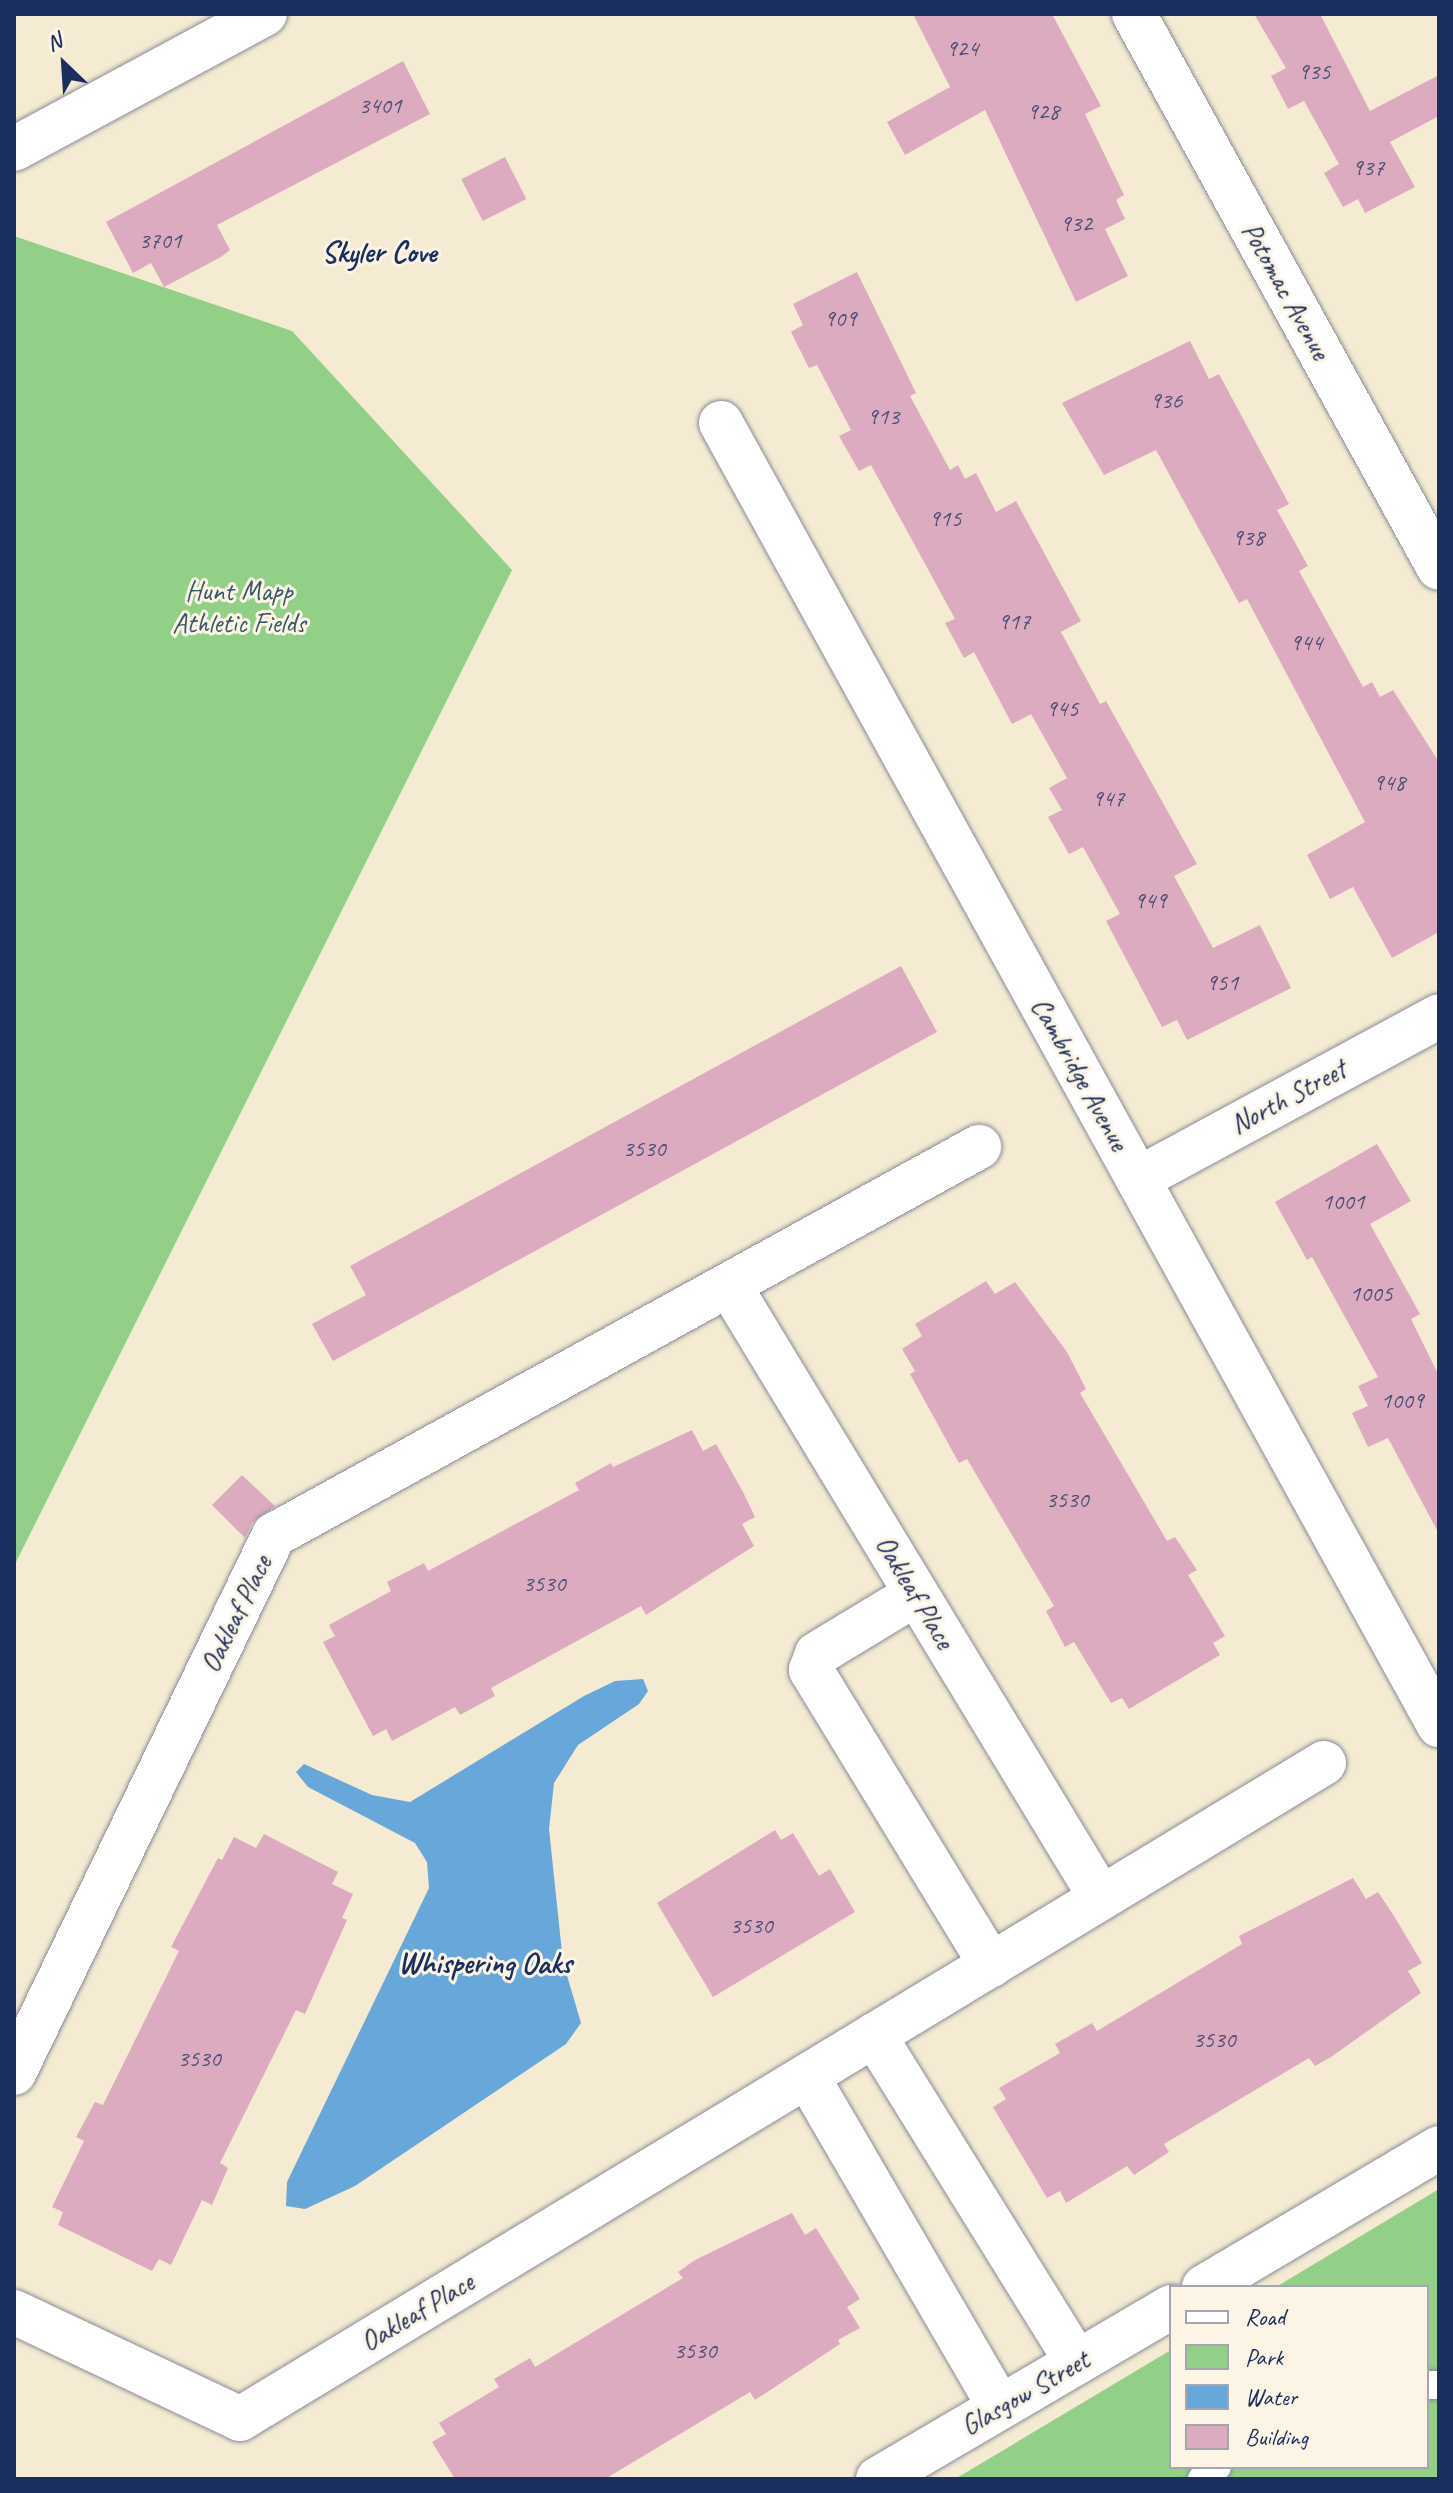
<!DOCTYPE html>
<html>
<head>
<meta charset="utf-8">
<style>
	body { margin:0 }
	#map { position:relative; width:1453px; height:2493px; overflow:hidden; background:#f5ebd2; font-family:Caveat,sans-serif }
	div>[style] { position:absolute }
	[style*='--x'] { left:calc(var(--x)*1px); top:calc(var(--y)*1px); width:calc(var(--w)*1px); rotate:calc(var(--a)*1deg) }
	.green>* { inset:0; background:#91d086 }
	.water>* { inset:0; background:#67a7da }
	.building>* { inset:0; background:#dcabc0; transform-origin:0 0 }
	.roads { filter:drop-shadow(0 0 2px #888d98) drop-shadow(0 0 2px #888d98) }
	.service>* { height:28px; margin:-14px; padding:0 14px; transform-origin:14px; border-radius:14px; background:#fff }
	.minor>* { height:44px; margin:-22px; padding:0 22px; transform-origin:22px; border-radius:22px; background:#fff }
	span { translate:-50% -50%; white-space:nowrap; text-align:center; line-height:1.15; -webkit-text-stroke:6px #fcf5e5; paint-order:stroke }
	.number-label { font-size:24px; color:#4b4e76 }
	.number-label span { -webkit-text-stroke-width:0 }
	.street-label { font-size:28px; color:#1b2f5e }
	.park-label { font-size:28px; color:#385768 }
	.neighbourhood-label { font-size:30px; color:#1b2f5e; font-weight:700 }
	.frame { position:absolute; inset:0; border:16px solid #1b2f5e; pointer-events:none }
	.legend { position:absolute; left:1169px; top:2285px; width:260px; height:184px; box-sizing:border-box; background:#fcf5e5; border:2px solid #a2a6af; margin:0; padding:10px 14px; list-style:none; font-size:24px; color:#1b2f5e }
	.legend li { display:flex; align-items:center; gap:16px; height:40px }
	.legend b { width:40px; border:2px solid #a2a6af }
	.north { position:absolute; left:24px; top:24px; width:80px; height:80px; -webkit-text-stroke:6px #fcf5e5; paint-order:stroke; rotate:335deg; font-size:22px; font-weight:700; line-height:32px; text-align:center; color:#1b2f5e }
	.north::after { content:''; display:block; margin:auto; width:28px; height:36px; background:#1b2f5e; clip-path:polygon(50% 0,100% 100%,50% 72%,0 100%) }
</style>
</head>
<body>
<div id="map">
	<div class="green">
		<i style="clip-path:polygon(14px 236px,292px 331px,512px 570px,14px 1566px)"></i>
		<i style="clip-path:polygon(1439px 2189px,1439px 2479px,955px 2479px,1171px 2350px,1171px 2467px,1427px 2467px,1427px 2287px,1276px 2287px)"></i>
	</div>
	<div class="water">
		<i style="clip-path:polygon(643px 1679px,648px 1691px,639px 1704px,578px 1745px,554px 1783px,549px 1829px,563px 1962px,581px 2023px,566px 2044px,355px 2186px,305px 2209px,286px 2206px,287px 2182px,429px 1888px,427px 1862px,415px 1843px,308px 1787px,296px 1772px,304px 1764px,372px 1795px,410px 1802px,584px 1696px,615px 1681px)"></i>
	</div>
	<div class="building">
		<i style="clip-path:polygon(913px 14px,1052px 14px,1101px 106px,1085px 114px,1124px 195px,1116px 200px,1125px 219px,1105px 229px,1128px 276px,1076px 302px,985px 110px,905px 155px,887px 122px,950px 87px)"></i>
		<i style="clip-path:polygon(1254px 14px,1320px 14px,1370px 111px,1439px 75px,1439px 116px,1390px 142px,1415px 187px,1365px 213px,1358px 199px,1343px 207px,1324px 173px,1339px 164px,1304px 101px,1288px 109px,1271px 76px,1286px 68px)"></i>
		<i style="clip-path:polygon(403px 61px,430px 114px,217px 225px,230px 250px,221px 257px,164px 287px,151px 263px,133px 273px,106px 222px)"></i>
		<i style="left:505px;top:157px;width:47px;height:49px;rotate:63deg"></i>
		<i style="clip-path:polygon(857px 272px,916px 393px,910px 396px,950px 470px,958px 465px,965px 479px,976px 473px,996px 512px,1016px 501px,1081px 621px,1061px 632px,1100px 704px,1106px 701px,1197px 864px,1174px 876px,1213px 948px,1260px 925px,1291px 988px,1187px 1040px,1177px 1020px,1162px 1027px,1106px 921px,1120px 914px,1083px 847px,1069px 854px,1048px 817px,1062px 810px,1049px 788px,1067px 778px,1031px 714px,1012px 724px,974px 652px,964px 658px,945px 623px,955px 619px,942px 595px,871px 465px,859px 471px,839px 436px,851px 430px,817px 365px,809px 368px,791px 332px,803px 325px,793px 304px)"></i>
		<i style="clip-path:polygon(1190px 341px,1209px 379px,1219px 374px,1289px 504px,1277px 510px,1308px 566px,1299px 571px,1363px 687px,1372px 682px,1380px 697px,1393px 690px,1439px 762px,1439px 932px,1392px 958px,1353px 887px,1330px 899px,1307px 855px,1365px 822px,1247px 599px,1239px 603px,1156px 450px,1104px 475px,1062px 403px)"></i>
		<i style="clip-path:polygon(901px 966px,937px 1032px,333px 1361px,312px 1324px,366px 1295px,350px 1266px)"></i>
		<i style="clip-path:polygon(1377px 1144px,1411px 1201px,1370px 1224px,1420px 1314px,1411px 1319px,1439px 1376px,1439px 1534px,1388px 1438px,1368px 1447px,1352px 1413px,1368px 1406px,1358px 1386px,1378px 1377px,1312px 1257px,1307px 1260px,1275px 1202px)"></i>
		<i style="clip-path:polygon(986px 1281px,995px 1294px,1015px 1282px,1067px 1352px,1086px 1389px,1080px 1393px,1167px 1541px,1175px 1537px,1197px 1570px,1188px 1575px,1225px 1636px,1213px 1643px,1220px 1655px,1129px 1709px,1122px 1698px,1111px 1703px,1074px 1642px,1065px 1647px,1046px 1611px,1054px 1606px,967px 1459px,959px 1463px,910px 1374px,915px 1371px,902px 1349px,922px 1336px,915px 1324px)"></i>
		<i style="clip-path:polygon(692px 1430px,703px 1451px,716px 1444px,743px 1492px,755px 1517px,742px 1524px,754px 1546px,646px 1615px,641px 1606px,491px 1688px,495px 1696px,460px 1715px,455px 1707px,392px 1741px,386px 1729px,373px 1736px,323px 1642px,335px 1636px,329px 1625px,391px 1591px,387px 1582px,424px 1563px,428px 1571px,579px 1490px,575px 1483px,611px 1463px,613px 1467px)"></i>
		<i style="clip-path:polygon(242px 1475px,275px 1506px,252px 1523px,245px 1538px,212px 1505px)"></i>
		<i style="clip-path:polygon(775px 1830px,781px 1840px,793px 1833px,819px 1876px,830px 1869px,855px 1912px,713px 1997px,657px 1903px)"></i>
		<i style="clip-path:polygon(264px 1834px,338px 1872px,332px 1884px,353px 1894px,342px 1918px,347px 1920px,305px 2014px,296px 2010px,220px 2163px,228px 2168px,212px 2205px,202px 2200px,171px 2265px,159px 2259px,152px 2271px,58px 2225px,63px 2212px,52px 2207px,84px 2141px,76px 2137px,95px 2102px,103px 2105px,179px 1951px,171px 1947px,218px 1858px,222px 1860px,234px 1837px,256px 1848px)"></i>
		<i style="clip-path:polygon(1353px 1878px,1366px 1899px,1378px 1892px,1394px 1916px,1422px 1963px,1408px 1971px,1421px 1993px,1331px 2057px,1315px 2066px,1309px 2058px,1164px 2144px,1169px 2152px,1134px 2175px,1127px 2166px,1066px 2203px,1060px 2191px,1047px 2198px,993px 2107px,1006px 2099px,999px 2088px,1060px 2053px,1055px 2044px,1092px 2023px,1097px 2031px,1242px 1944px,1239px 1936px)"></i>
		<i style="clip-path:polygon(792px 2213px,805px 2235px,816px 2228px,860px 2299px,847px 2307px,860px 2328px,838px 2340px,840px 2344px,755px 2400px,750px 2392px,605px 2479px,455px 2479px,432px 2442px,446px 2434px,439px 2423px,499px 2387px,494px 2379px,530px 2358px,535px 2367px,683px 2278px,678px 2272px,695px 2260px)"></i>
	</div>
	<div class="roads">
		<div class="service">
			<i style="--x:1427;--y:2385;--w:12;--a:0"></i>
			<i style="--x:1202;--y:2479;--w:19;--a:-39"></i>
		</div>
		<div class="minor">
			<i style="--x:1134;--y:14;--w:632;--a:61.17"></i>
			<i style="--x:14;--y:149;--w:285;--a:-28.3"></i>
			<i style="--x:721;--y:423;--w:1487;--a:61.13"></i>
			<i style="--x:1138;--y:1179;--w:342;--a:-28.4"></i>
			<i style="--x:729;--y:1285;--w:717;--a:58.75"></i>
			<i style="--x:916;--y:1594;--w:116;--a:148.8"></i>
			<i style="--x:817;--y:1654;--w:17;--a:111"></i>
			<i style="--x:811;--y:1670;--w:346;--a:58.6"></i>
			<i style="--x:874;--y:2035;--w:385;--a:58.2"></i>
			<i style="--x:14;--y:2073;--w:598;--a:-64.21"></i>
			<i style="--x:274;--y:1535;--w:805;--a:-28.83"></i>
			<i style="--x:807;--y:2076;--w:383;--a:59.8"></i>
			<i style="--x:1204;--y:2287;--w:273;--a:-30.6"></i>
			<i style="--x:14;--y:2312;--w:250;--a:25.3"></i>
			<i style="--x:240;--y:2419;--w:1267;--a:-31.18"></i>
			<i style="--x:878;--y:2479;--w:340;--a:-30.4"></i>
		</div>
	</div>
	<div class="number-label">
		<span style="left:962px;top:49px">924</span>
		<span style="left:1314px;top:72px">935</span>
		<span style="left:380px;top:106px">3401</span>
		<span style="left:1043px;top:112px">928</span>
		<span style="left:1368px;top:168px">937</span>
		<span style="left:1076px;top:224px">932</span>
		<span style="left:160px;top:241px">3701</span>
		<span style="left:840px;top:319px">909</span>
		<span style="left:1166px;top:401px">936</span>
		<span style="left:883px;top:417px">913</span>
		<span style="left:945px;top:519px">915</span>
		<span style="left:1248px;top:538px">938</span>
		<span style="left:1014px;top:622px">917</span>
		<span style="left:1306px;top:643px">944</span>
		<span style="left:1062px;top:709px">945</span>
		<span style="left:1389px;top:783px">948</span>
		<span style="left:1108px;top:799px">947</span>
		<span style="left:1150px;top:901px">949</span>
		<span style="left:1222px;top:983px">951</span>
		<span style="left:644px;top:1149px">3530</span>
		<span style="left:1343px;top:1202px">1001</span>
		<span style="left:1371px;top:1294px">1005</span>
		<span style="left:1402px;top:1401px">1009</span>
		<span style="left:1067px;top:1500px">3530</span>
		<span style="left:544px;top:1584px">3530</span>
		<span style="left:751px;top:1926px">3530</span>
		<span style="left:1214px;top:2040px">3530</span>
		<span style="left:199px;top:2059px">3530</span>
		<span style="left:695px;top:2351px">3530</span>
	</div>
	<div class="street-label">
		<span style="left:1286px;top:291px;rotate:61deg">Potomac Avenue</span>
		<span style="left:1080px;top:1074px;rotate:61deg">Cambridge Avenue</span>
		<span style="left:1288px;top:1097px;rotate:-28deg">North Street</span>
		<span style="left:915px;top:1592px;rotate:59deg">Oakleaf Place</span>
		<span style="left:236px;top:1614px;rotate:-64deg">Oakleaf Place</span>
		<span style="left:417px;top:2312px;rotate:-31deg">Oakleaf Place</span>
		<span style="left:1025px;top:2393px;rotate:-30deg">Glasgow Street</span>
	</div>
	<div class="park-label">
		<span style="left:239px;top:607px">Hunt Mapp<br>Athletic Fields</span>
	</div>
	<div class="neighbourhood-label">
		<span style="left:379px;top:252px">Skyler Cove</span>
		<span style="left:485px;top:1963px">Whispering Oaks</span>
	</div>
	<div class="frame"></div>
	<ul class="legend">
	<li><b style="height:10px;background:#fff"></b>Road</li>
	<li><b style="height:22px;background:#91d086"></b>Park</li>
	<li><b style="height:22px;background:#67a7da"></b>Water</li>
	<li><b style="height:22px;background:#dcabc0"></b>Building</li>
	</ul>
	<div class="north">N</div>
</div>
</body>
</html>
